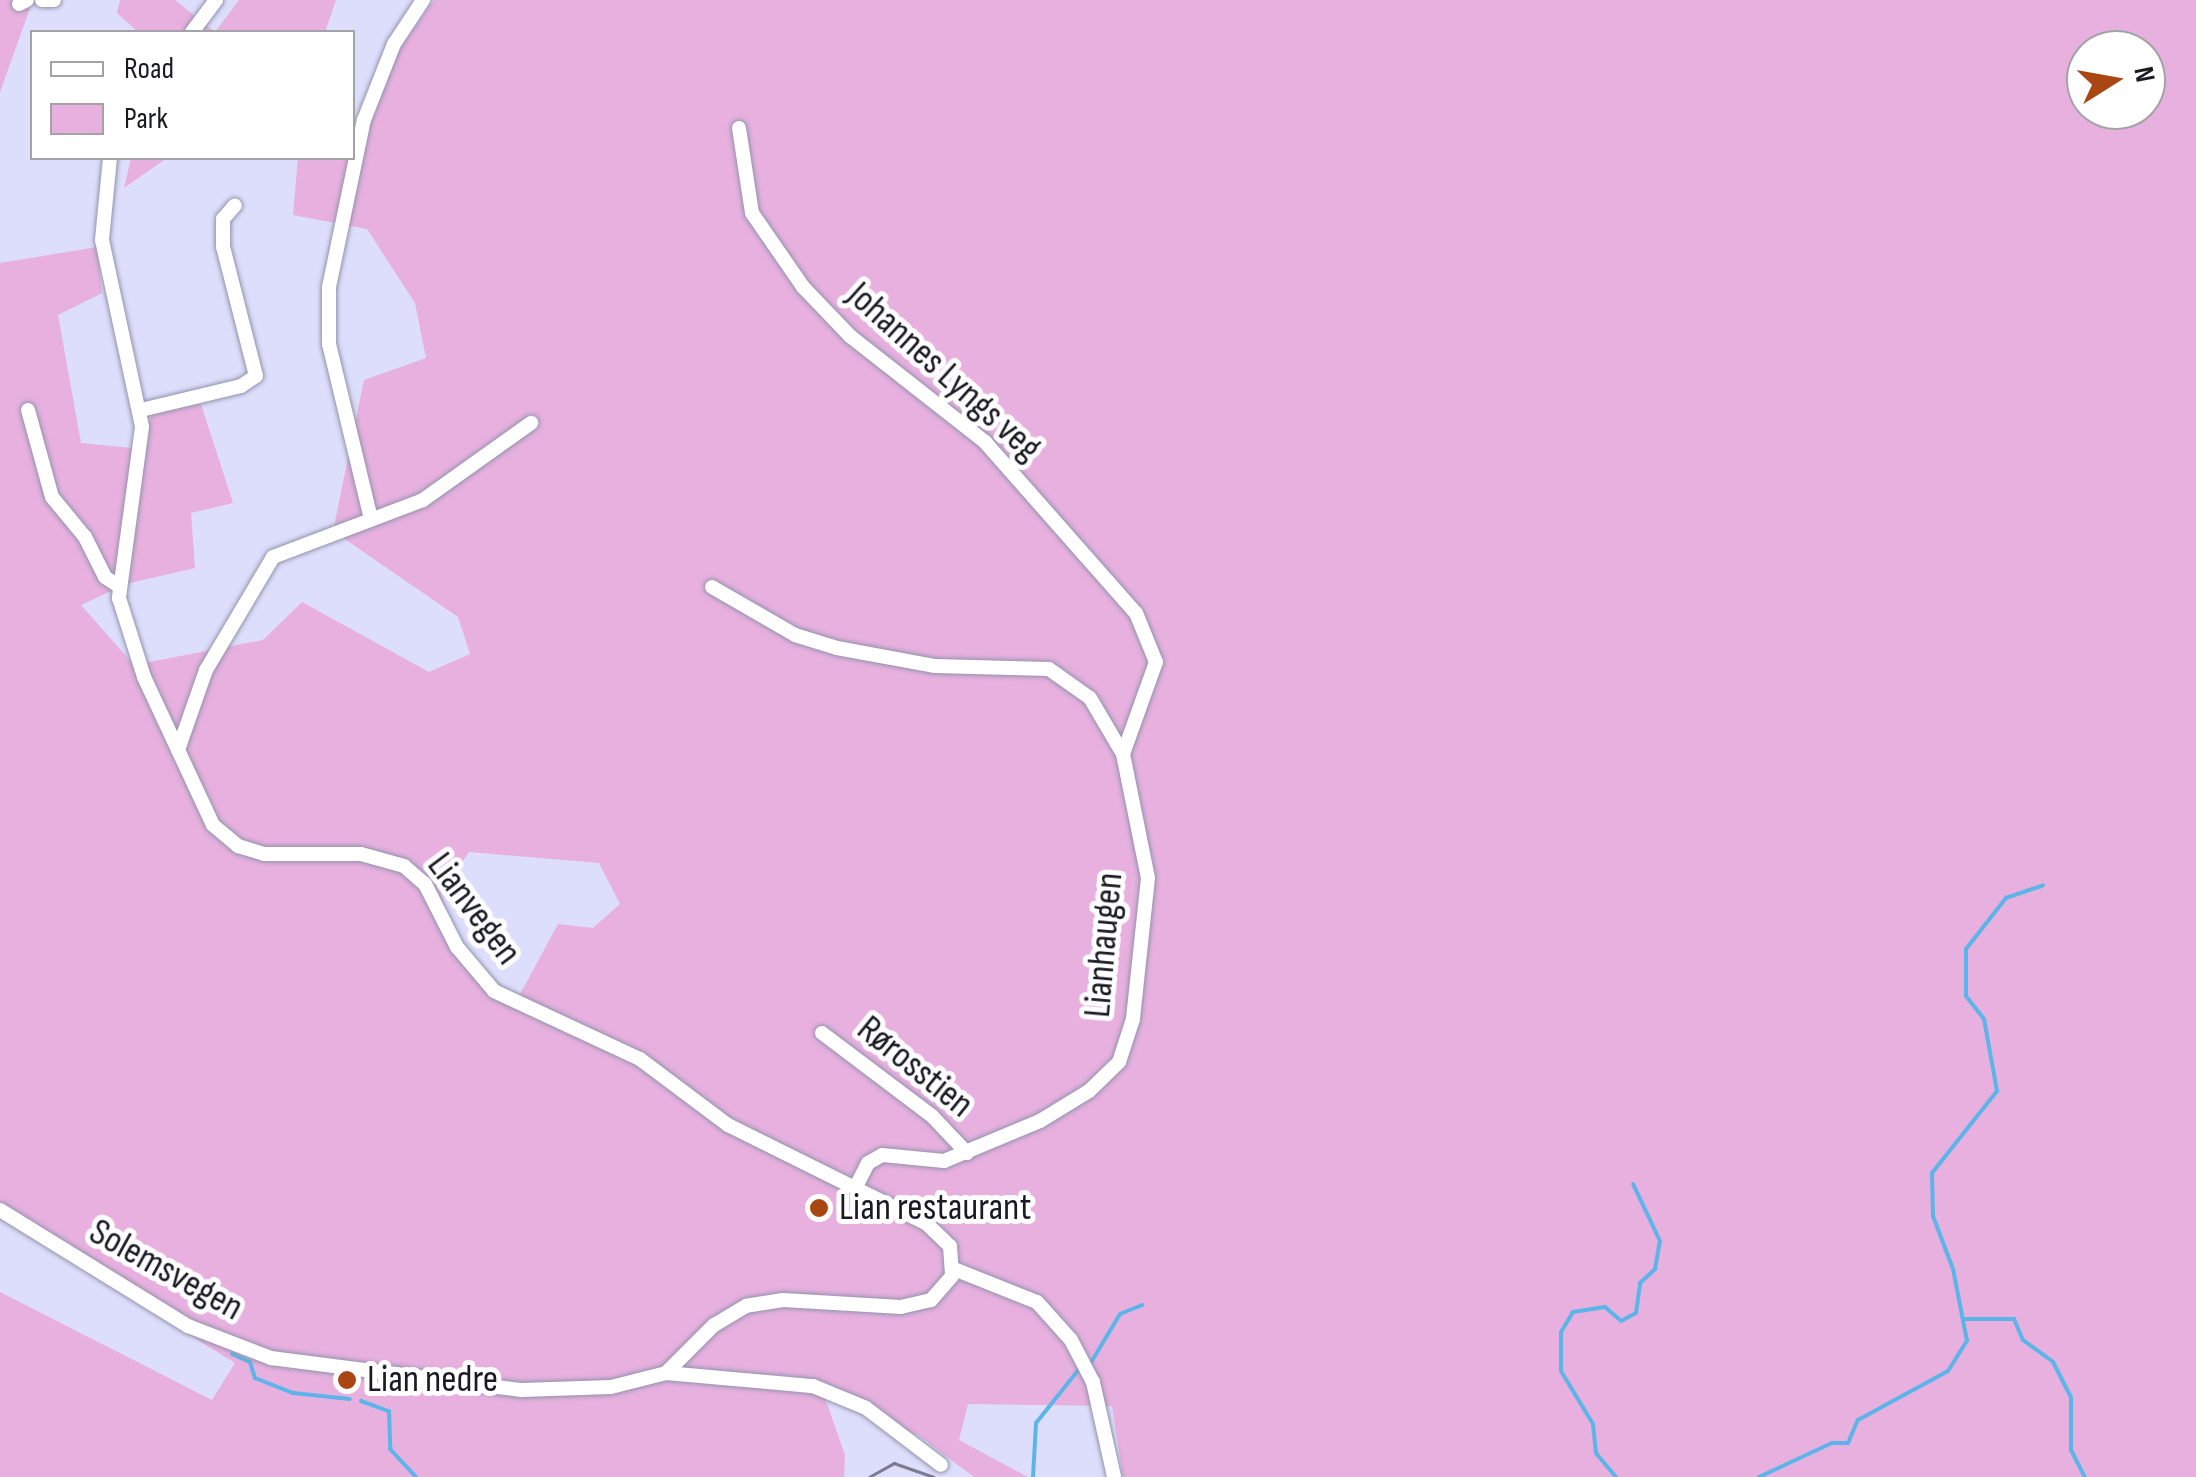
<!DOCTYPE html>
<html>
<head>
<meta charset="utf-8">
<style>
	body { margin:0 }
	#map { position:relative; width:2196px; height:1477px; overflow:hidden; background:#dddefb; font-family:"Sofia Sans Condensed",sans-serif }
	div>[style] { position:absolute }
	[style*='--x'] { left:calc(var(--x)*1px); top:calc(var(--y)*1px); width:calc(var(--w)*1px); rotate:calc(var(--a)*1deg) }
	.green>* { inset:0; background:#e7b0df }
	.stream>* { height:4px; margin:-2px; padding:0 2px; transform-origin:2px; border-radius:2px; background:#5cb5e8 }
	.roads { filter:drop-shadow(0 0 2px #9293ad) drop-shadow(0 0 2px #9293ad) }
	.minor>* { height:14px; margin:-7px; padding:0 7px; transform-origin:7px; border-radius:7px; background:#fff }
	.tram>* { height:2.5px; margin:-1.25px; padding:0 1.25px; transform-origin:1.25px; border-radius:1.25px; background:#7b7b8f }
	.dots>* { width:28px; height:28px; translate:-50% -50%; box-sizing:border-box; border:5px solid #fff; border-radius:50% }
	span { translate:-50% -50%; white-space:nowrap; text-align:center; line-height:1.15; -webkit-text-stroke:10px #fff; paint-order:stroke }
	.street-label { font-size:38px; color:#1a1a24 }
	.poi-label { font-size:38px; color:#1a1a24 }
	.left { translate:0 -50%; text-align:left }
	.legend { position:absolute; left:30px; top:30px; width:325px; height:130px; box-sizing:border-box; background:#fff; border:2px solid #a3a3a7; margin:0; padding:12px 18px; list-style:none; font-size:30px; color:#1a1a24 }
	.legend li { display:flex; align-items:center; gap:20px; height:50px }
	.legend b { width:50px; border:2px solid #a3a3a7 }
	.north { position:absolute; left:2066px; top:30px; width:100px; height:100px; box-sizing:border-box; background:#fff; border:2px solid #a3a3a7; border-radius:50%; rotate:79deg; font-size:28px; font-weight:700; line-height:40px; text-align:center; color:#1a1a24 }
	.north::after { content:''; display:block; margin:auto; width:35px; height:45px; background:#aa4612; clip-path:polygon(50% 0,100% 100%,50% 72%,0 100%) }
</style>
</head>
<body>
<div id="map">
	<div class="green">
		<i style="clip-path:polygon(0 0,33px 0,0 92px)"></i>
		<i style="clip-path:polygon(120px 0,175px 0,215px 32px,239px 0,336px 0,325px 32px,138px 32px,117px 13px)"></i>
		<i style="clip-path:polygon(evenodd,434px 0,2196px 0,2196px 1477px,1123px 1477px,1112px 1406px,968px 1404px,959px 1440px,1028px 1477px,974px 1477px,918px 1435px,824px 1395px,845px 1455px,844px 1477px,0 1477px,0 1292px,212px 1400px,235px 1363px,0 1218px,0 263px,97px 247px,102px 293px,58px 315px,81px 443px,143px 449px,151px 414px,201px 404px,233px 503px,191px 513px,195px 568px,126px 584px,81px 605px,134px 665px,263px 640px,302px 602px,429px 672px,470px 654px,458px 617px,333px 531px,364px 380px,426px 358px,415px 303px,367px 229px,293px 215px,298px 158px,352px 158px,353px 130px,366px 136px,395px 55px,434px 0,2086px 50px,2146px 50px,2146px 110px,2086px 110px,2086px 50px,434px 0,469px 852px,599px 863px,620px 904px,593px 928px,558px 924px,518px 998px,488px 982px,454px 935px,441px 893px,469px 852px)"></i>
		<i style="clip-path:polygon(131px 158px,167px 158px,124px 188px)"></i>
	</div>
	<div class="stream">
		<i style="--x:1965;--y:1319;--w:49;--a:0"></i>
		<i style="--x:2014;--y:1319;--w:23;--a:67"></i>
		<i style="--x:2023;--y:1340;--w:37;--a:36"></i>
		<i style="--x:2053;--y:1362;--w:39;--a:63"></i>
		<i style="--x:2071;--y:1397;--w:53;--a:90"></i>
		<i style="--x:2071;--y:1450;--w:30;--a:63"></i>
		<i style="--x:232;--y:1354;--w:20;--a:24"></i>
		<i style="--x:250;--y:1362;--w:17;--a:73"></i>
		<i style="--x:255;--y:1378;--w:41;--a:21.5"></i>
		<i style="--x:293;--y:1393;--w:57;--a:6"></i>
		<i style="--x:1090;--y:1364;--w:58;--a:-59"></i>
		<i style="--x:1120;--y:1314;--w:24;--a:-22"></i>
		<i style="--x:361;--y:1401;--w:30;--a:20"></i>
		<i style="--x:389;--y:1411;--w:38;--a:88"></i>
		<i style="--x:390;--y:1449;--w:38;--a:47"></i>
		<i style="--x:1033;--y:1477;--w:54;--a:-86.8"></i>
		<i style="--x:1036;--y:1423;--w:70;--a:-51.3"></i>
		<i style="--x:1616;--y:1477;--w:31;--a:-130"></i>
		<i style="--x:1596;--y:1453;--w:29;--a:-96"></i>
		<i style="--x:1593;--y:1424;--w:62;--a:-121.1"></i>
		<i style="--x:1561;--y:1371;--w:39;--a:-90"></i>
		<i style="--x:1561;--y:1332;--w:23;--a:-59"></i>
		<i style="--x:1573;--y:1312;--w:32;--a:-9"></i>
		<i style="--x:1605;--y:1307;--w:21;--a:41"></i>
		<i style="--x:1621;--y:1321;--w:17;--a:-28"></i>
		<i style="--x:1636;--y:1313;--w:30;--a:-82"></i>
		<i style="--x:1640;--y:1283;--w:21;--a:-43"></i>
		<i style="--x:1655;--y:1269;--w:28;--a:-80"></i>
		<i style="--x:1660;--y:1241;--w:63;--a:-115.3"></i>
		<i style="--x:1759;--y:1477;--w:81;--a:-25"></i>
		<i style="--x:1832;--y:1443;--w:16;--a:0"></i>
		<i style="--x:1848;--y:1443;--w:25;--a:-67"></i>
		<i style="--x:1858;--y:1420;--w:102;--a:-28.6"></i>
		<i style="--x:1948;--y:1371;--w:36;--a:-58"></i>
		<i style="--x:1967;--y:1341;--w:73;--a:-101"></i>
		<i style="--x:1953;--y:1269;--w:57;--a:-110.7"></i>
		<i style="--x:1933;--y:1216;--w:43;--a:-91.3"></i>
		<i style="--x:1932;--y:1173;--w:105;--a:-51.6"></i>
		<i style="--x:1997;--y:1091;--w:73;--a:-100.2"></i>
		<i style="--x:1984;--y:1019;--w:29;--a:-128"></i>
		<i style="--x:1966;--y:996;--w:47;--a:-90"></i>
		<i style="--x:1966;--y:949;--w:65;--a:-51.9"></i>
		<i style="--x:2006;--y:898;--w:39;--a:-19"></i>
	</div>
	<div class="roads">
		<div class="minor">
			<i style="--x:42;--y:0;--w:12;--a:0"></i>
			<i style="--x:19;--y:4;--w:9;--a:-27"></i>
			<i style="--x:192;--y:32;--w:40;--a:-53"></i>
			<i style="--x:739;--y:128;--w:86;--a:81.3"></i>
			<i style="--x:752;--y:213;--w:90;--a:55.4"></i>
			<i style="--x:803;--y:287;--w:68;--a:46.2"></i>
			<i style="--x:850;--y:336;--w:172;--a:38.1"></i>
			<i style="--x:985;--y:442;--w:228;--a:48.6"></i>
			<i style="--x:1136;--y:613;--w:53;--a:67.8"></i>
			<i style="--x:1156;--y:662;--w:98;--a:109.7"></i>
			<i style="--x:110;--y:158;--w:82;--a:95.6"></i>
			<i style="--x:102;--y:240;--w:191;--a:77.9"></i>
			<i style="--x:142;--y:427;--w:173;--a:97.7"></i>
			<i style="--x:119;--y:598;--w:83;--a:72.4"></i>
			<i style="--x:144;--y:677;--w:163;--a:65"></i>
			<i style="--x:213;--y:825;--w:33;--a:40"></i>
			<i style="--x:238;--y:846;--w:27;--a:17"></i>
			<i style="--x:264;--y:854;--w:97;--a:0"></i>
			<i style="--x:361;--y:854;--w:45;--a:15.6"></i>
			<i style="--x:404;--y:866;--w:28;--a:41"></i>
			<i style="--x:425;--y:884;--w:71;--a:63.1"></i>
			<i style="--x:457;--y:947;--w:57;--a:49.9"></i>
			<i style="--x:494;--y:991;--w:161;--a:25"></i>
			<i style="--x:640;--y:1059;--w:110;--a:36.9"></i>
			<i style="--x:728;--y:1125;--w:222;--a:26.4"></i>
			<i style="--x:927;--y:1224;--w:32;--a:44"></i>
			<i style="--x:950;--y:1246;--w:30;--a:86"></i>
			<i style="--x:952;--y:1276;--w:32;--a:131"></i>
			<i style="--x:931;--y:1300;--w:31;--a:167"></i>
			<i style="--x:901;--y:1307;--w:118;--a:-176.6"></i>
			<i style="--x:783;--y:1300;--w:37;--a:171"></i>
			<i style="--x:746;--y:1306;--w:37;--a:149"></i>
			<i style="--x:714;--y:1325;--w:68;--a:135"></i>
			<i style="--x:28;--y:410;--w:90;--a:74.6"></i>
			<i style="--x:52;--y:497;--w:52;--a:50.5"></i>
			<i style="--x:85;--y:537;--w:45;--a:63.4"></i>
			<i style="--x:105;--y:577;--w:17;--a:33"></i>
			<i style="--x:141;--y:410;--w:103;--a:-13.5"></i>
			<i style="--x:241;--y:386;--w:18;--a:-34"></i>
			<i style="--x:256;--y:376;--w:133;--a:-104.3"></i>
			<i style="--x:223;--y:247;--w:28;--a:-90"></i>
			<i style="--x:223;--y:219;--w:18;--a:-49"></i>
			<i style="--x:371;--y:519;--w:180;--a:-103.5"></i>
			<i style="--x:329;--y:344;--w:57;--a:-90"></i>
			<i style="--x:329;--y:287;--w:171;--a:-78.2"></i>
			<i style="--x:364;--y:120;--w:82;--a:-68.5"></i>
			<i style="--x:394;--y:44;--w:53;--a:-56.6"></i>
			<i style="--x:712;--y:587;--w:96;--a:30"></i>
			<i style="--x:795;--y:635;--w:44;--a:17.2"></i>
			<i style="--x:837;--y:648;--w:100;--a:10.4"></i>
			<i style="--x:935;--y:666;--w:114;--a:1.5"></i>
			<i style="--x:1049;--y:669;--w:50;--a:35.3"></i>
			<i style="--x:1090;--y:698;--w:65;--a:59.5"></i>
			<i style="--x:1123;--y:754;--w:126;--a:78.6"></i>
			<i style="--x:1148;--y:878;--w:142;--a:96.1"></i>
			<i style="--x:1133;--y:1019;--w:45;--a:108"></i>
			<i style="--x:1119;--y:1062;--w:42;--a:136"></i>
			<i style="--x:1089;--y:1091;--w:57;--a:148.5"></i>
			<i style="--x:1040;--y:1121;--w:104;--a:157.4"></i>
			<i style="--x:944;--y:1161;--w:62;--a:-174.5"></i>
			<i style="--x:882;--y:1155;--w:16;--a:150"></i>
			<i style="--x:868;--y:1163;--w:28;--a:117"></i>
			<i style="--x:178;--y:750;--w:85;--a:-70.7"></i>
			<i style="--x:206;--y:670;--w:131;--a:-59.3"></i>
			<i style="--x:273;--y:557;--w:160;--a:-20.8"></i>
			<i style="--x:423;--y:500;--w:133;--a:-35.5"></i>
			<i style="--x:822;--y:1033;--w:138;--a:37"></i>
			<i style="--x:932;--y:1116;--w:51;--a:46.6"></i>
			<i style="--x:0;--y:1210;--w:221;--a:31.7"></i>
			<i style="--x:188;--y:1326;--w:89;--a:21.1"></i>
			<i style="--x:271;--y:1358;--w:253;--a:7.3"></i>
			<i style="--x:522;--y:1390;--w:89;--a:-1.9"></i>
			<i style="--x:611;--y:1387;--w:57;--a:-14.3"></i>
			<i style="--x:666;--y:1373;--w:148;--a:5.1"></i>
			<i style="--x:813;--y:1386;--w:57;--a:22.5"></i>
			<i style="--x:866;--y:1408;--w:94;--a:37.2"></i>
			<i style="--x:954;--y:1269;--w:89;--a:21.7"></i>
			<i style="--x:1037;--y:1302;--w:51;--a:48.2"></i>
			<i style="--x:1071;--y:1340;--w:47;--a:62.4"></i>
			<i style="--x:1093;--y:1382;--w:97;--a:77.5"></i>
		</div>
	</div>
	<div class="tram">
		<i style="--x:869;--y:1477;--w:29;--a:-29"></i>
		<i style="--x:894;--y:1463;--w:42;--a:19.3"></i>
	</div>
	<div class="dots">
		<i style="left:819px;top:1208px;background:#aa4612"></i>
		<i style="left:347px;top:1380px;background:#aa4612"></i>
	</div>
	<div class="street-label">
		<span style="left:944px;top:372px;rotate:42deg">Johannes Lyngs veg</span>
		<span style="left:474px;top:909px;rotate:53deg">Lianvegen</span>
		<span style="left:1104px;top:945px;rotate:-85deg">Lianhaugen</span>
		<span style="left:915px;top:1067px;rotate:39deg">Rørosstien</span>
		<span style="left:166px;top:1270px;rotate:29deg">Solemsvegen</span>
	</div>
	<div class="poi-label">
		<span class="left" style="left:839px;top:1208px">Lian restaurant</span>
		<span class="left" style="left:367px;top:1380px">Lian nedre</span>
	</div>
	<ul class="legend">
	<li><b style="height:12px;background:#fff"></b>Road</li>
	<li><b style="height:28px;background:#e7b0df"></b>Park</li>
	</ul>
	<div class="north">N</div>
</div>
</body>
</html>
